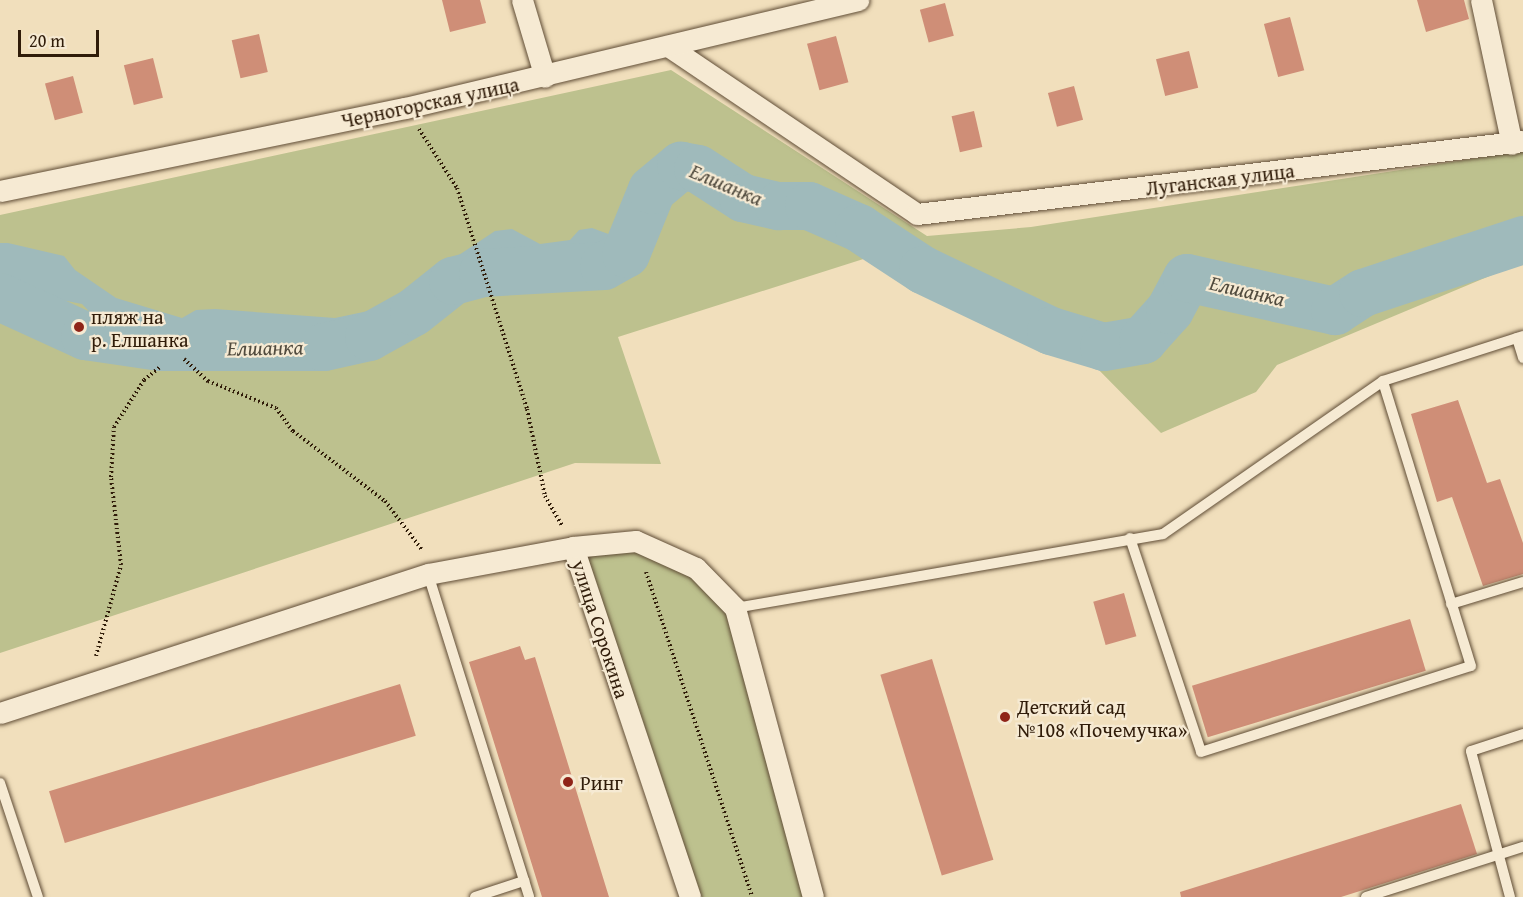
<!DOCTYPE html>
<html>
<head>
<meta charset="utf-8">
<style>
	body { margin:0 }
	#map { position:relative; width:1523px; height:897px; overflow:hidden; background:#f1dfbc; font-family:"Gentium Book Plus",serif }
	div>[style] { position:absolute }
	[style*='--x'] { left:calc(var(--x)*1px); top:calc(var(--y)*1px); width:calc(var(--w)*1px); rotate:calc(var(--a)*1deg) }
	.green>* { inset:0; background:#bdc18e }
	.water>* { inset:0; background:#9fbabb }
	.river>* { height:48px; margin:-24px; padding:0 24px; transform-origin:24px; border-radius:24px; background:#9fbabb }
	.building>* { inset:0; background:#cf8e77; transform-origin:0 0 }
	.path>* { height:4px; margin-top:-2px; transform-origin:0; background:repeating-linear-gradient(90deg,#301c09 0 1.5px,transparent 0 4.5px) }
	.roads { filter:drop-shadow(0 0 2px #604d36) drop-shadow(0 0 2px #604d36) }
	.lane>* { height:10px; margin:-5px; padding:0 5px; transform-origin:5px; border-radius:5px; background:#f6ead3 }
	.street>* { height:21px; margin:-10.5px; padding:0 10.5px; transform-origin:10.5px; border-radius:10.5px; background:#f6ead3 }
	.dots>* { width:16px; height:16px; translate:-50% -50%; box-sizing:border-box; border:3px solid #f6ead3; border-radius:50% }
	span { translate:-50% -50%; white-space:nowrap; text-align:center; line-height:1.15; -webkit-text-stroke:4.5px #f6ead3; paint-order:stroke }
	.street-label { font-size:20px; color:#301c09 }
	.poi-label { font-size:20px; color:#301c09 }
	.left { translate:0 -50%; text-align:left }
	.water-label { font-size:21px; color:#514b3e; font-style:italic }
	.scale { position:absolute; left:18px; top:30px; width:81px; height:27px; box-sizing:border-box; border:3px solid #301c09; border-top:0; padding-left:8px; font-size:18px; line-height:21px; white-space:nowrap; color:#301c09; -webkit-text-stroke:4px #f6ead3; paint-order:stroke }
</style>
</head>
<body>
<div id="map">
	<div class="green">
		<i style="clip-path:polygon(671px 70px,927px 236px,1031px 227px,1523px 151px,1523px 262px,1277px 365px,1256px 392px,1161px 433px,1089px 360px,1011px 309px,898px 248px,618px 337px,661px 464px,575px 463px,0 653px,0 215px)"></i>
		<i style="clip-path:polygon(573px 547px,668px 553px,735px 608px,813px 897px,690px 897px)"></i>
	</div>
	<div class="water">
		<i style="clip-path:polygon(592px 228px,625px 240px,622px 251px,604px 266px,540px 278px,516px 268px,469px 283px,445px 305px,410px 320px,336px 341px,283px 341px,274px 350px,214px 360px,191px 337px,161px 346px,117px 340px,82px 304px,0 288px,0 243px,8px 243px,64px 256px,75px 270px,116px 298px,182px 318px,196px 310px,215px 309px,335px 318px,401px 304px,434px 287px,456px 257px,495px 231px,512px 229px,540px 244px,570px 240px,579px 230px)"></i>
	</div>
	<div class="river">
		<i style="--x:0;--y:297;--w:94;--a:24.6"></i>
		<i style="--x:85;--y:336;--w:76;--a:8.3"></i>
		<i style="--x:160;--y:347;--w:164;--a:0"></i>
		<i style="--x:324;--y:347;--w:46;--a:-12.5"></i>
		<i style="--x:369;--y:337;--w:51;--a:-29.1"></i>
		<i style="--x:414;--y:312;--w:50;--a:-38.5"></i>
		<i style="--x:453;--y:281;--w:31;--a:-15"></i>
		<i style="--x:483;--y:273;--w:121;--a:-3.3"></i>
		<i style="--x:604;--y:266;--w:25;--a:-29"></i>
		<i style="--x:626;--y:254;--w:69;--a:-67.9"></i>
		<i style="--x:652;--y:190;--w:38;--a:-40"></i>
		<i style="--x:681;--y:166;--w:17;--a:10"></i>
		<i style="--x:698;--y:169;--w:54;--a:32.8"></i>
		<i style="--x:743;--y:198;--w:37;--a:13"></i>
		<i style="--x:779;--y:206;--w:30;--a:0"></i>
		<i style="--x:809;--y:206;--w:55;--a:23.7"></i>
		<i style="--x:859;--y:228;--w:77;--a:33.3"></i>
		<i style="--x:923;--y:270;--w:142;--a:25.5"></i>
		<i style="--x:1051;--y:331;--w:55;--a:16.8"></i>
		<i style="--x:1104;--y:347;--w:40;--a:-10"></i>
		<i style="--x:1143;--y:340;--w:40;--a:-48"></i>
		<i style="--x:1170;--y:310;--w:36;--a:-62"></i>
		<i style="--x:1187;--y:278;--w:152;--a:12.6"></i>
		<i style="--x:1335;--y:311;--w:33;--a:-33"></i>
		<i style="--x:1363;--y:293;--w:169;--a:-18.3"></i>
	</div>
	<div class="building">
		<i style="clip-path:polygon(442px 0,480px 0,486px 23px,450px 32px)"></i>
		<i style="clip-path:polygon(1417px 0,1464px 0,1469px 19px,1426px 32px)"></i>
		<i style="left:945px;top:3px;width:34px;height:26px;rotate:75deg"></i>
		<i style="left:1290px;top:17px;width:55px;height:27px;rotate:75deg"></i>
		<i style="left:259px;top:34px;width:39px;height:28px;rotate:77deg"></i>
		<i style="left:836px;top:36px;width:48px;height:30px;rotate:75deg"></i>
		<i style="left:1189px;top:51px;width:38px;height:34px;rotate:76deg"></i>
		<i style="left:153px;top:58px;width:41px;height:30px;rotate:76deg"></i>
		<i style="left:73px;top:76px;width:38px;height:29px;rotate:75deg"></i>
		<i style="left:1074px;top:86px;width:35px;height:27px;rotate:75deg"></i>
		<i style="left:974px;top:111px;width:37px;height:23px;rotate:77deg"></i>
		<i style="clip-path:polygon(1458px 400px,1487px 483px,1500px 479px,1523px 543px,1523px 574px,1483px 586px,1452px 497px,1437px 502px,1411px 414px)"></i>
		<i style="left:1124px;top:593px;width:45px;height:32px;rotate:74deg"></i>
		<i style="left:1410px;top:619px;width:54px;height:228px;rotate:73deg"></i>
		<i style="clip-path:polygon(520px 646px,525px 660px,535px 657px,609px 897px,542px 897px,469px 662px)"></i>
		<i style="left:932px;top:659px;width:210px;height:54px;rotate:73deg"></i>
		<i style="left:400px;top:684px;width:54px;height:367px;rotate:73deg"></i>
		<i style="clip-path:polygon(1461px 804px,1477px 854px,1341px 897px,1181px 897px,1180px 892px)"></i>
	</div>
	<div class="path">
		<i style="--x:419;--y:129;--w:70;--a:57.2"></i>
		<i style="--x:457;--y:188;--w:232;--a:72.4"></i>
		<i style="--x:527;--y:409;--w:89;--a:78.3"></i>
		<i style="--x:545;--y:496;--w:34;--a:60"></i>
		<i style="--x:184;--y:359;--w:33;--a:43"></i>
		<i style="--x:208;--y:381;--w:73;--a:21.7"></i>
		<i style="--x:276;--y:408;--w:29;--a:54"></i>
		<i style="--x:293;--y:431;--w:116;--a:37.3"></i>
		<i style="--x:385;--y:501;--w:61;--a:52.9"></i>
		<i style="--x:646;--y:572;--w:342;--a:71.9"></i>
		<i style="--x:96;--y:656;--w:94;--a:-74.6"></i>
		<i style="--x:121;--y:565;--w:89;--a:-96.5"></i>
		<i style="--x:111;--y:477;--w:50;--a:-86.6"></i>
		<i style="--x:114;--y:427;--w:56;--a:-57.4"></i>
		<i style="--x:144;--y:380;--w:21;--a:-39"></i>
	</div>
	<div class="roads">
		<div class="lane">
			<i style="--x:1517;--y:338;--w:21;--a:73"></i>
			<i style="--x:1130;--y:538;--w:225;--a:71.6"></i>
			<i style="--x:1201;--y:752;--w:283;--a:-17.7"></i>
			<i style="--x:1471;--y:666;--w:298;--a:-107.2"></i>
			<i style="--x:428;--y:574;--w:338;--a:72.6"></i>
			<i style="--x:1451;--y:604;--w:75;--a:-17"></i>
			<i style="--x:735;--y:608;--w:434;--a:-9.8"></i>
			<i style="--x:1163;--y:534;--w:268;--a:-34.8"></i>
			<i style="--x:1383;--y:381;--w:147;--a:-17.8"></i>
			<i style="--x:0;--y:783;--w:120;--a:71.6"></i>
			<i style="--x:475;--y:897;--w:52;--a:-18.1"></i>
			<i style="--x:1366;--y:897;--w:165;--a:-17.7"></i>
			<i style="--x:1510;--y:897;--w:151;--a:-105"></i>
			<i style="--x:1471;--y:751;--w:55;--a:-18.1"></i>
		</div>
		<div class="street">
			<i style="--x:522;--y:0;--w:80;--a:73.4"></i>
			<i style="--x:1481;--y:0;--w:147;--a:77.9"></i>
			<i style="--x:668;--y:46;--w:300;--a:34"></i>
			<i style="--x:917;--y:214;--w:610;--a:-6.87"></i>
			<i style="--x:0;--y:191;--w:413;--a:-11.6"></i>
			<i style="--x:405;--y:108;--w:466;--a:-13.4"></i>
			<i style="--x:573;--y:547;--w:369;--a:71.5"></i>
			<i style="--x:0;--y:713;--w:450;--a:-18"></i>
			<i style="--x:428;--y:574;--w:147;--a:-10.5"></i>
			<i style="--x:573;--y:547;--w:63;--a:-5.4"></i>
			<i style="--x:636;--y:541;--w:66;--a:24.2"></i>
			<i style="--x:696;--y:568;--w:56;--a:45.7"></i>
			<i style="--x:735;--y:608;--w:299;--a:74.9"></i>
		</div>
	</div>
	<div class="dots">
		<i style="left:79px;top:327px;background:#8f2418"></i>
		<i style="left:1005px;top:717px;background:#8f2418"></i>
		<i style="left:568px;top:782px;background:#8f2418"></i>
	</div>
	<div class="street-label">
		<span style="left:430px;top:102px;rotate:-12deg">Черногорская улица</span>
		<span style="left:1220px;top:179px;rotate:-7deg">Луганская улица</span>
		<span style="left:601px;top:629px;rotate:72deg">улица Сорокина</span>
	</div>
	<div class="poi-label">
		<span class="left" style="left:91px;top:328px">пляж на<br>р. Елшанка</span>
		<span class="left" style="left:1017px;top:718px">Детский сад<br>№108 «Почемучка»</span>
		<span class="left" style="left:580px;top:782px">Ринг</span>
	</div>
	<div class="water-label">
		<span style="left:726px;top:185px;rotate:23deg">Елшанка</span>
		<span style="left:1247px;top:291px;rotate:13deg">Елшанка</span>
		<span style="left:265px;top:348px;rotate:-1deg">Елшанка</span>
	</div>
	<div class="scale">20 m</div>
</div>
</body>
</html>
